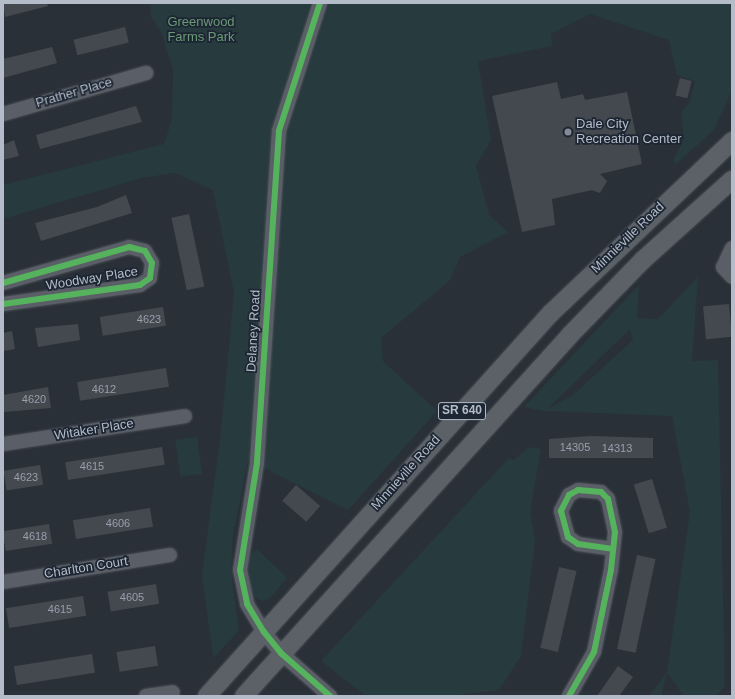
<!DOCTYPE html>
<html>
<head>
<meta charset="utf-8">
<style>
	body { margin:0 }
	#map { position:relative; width:735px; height:699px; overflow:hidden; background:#2a3038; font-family:Arial,sans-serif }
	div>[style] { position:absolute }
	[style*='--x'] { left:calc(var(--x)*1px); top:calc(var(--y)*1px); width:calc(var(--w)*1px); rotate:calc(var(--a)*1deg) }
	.green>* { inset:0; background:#273a3e; transform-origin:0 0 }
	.building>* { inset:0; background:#444950; transform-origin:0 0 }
	.roads { filter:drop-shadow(0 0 1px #484c53) drop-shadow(0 0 1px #484c53) }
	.minor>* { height:14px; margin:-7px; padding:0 7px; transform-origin:7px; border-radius:7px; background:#5a5e66 }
	.major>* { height:18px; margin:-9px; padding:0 9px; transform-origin:9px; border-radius:9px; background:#5c6168 }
	.cycleway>* { height:6px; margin:-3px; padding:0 3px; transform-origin:3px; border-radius:3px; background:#56b35d }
	.dots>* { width:11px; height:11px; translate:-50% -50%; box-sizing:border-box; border:2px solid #1d2633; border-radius:50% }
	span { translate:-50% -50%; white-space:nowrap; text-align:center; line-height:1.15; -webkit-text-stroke:3.5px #1d2633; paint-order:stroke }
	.number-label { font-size:11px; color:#989fab }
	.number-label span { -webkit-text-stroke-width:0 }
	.shield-label span { padding:1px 3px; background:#1d2633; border:1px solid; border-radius:3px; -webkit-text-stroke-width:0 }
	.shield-label { font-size:12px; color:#b4bcc9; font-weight:700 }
	.park-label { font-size:13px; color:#6b9a76 }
	.street-label { font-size:13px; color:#b4bcc9 }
	.poi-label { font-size:13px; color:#b4bcc9 }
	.left { translate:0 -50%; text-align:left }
	.frame { position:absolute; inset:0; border:4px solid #b4bcc9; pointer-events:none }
</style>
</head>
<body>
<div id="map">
	<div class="green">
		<i style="clip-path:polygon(150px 3px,732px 3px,732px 90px,714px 130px,676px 164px,673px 160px,684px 140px,681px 112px,690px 102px,695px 81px,677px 75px,669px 40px,590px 14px,551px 34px,552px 46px,478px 61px,491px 140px,476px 166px,489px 215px,508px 232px,460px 257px,450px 280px,381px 338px,383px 361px,437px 411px,348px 510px,248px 460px,233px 536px,231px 572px,239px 631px,213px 658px,202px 574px,220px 441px,234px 293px,213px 190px,175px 173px,141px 178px,3px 219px,3px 185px,164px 144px,172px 119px,173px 69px,162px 34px,151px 16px)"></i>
		<i style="clip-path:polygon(evenodd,698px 277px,692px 361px,718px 360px,725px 687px,715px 696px,684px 696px,667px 673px,661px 696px,649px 696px,667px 672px,690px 512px,672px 416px,545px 411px,524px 407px,639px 285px,637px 318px,658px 319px,698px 277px,630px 329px,633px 340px,573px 395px,546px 410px,630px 329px)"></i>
		<i style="left:197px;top:437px;width:37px;height:22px;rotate:82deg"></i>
		<i style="clip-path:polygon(529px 447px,541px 449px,530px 512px,535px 540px,521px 656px,499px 690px,452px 696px,366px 696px,321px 661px,509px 458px,514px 460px)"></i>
		<i style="clip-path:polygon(257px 549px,287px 578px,269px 599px,262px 601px,254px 596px,249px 581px,248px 556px)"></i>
	</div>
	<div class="building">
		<i style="clip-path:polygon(3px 3px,47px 3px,48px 6px,5px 17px)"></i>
		<i style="left:125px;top:27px;width:16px;height:53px;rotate:76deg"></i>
		<i style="clip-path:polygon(52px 47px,57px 63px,3px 78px,3px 59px)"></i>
		<i style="left:680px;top:78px;width:12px;height:18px;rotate:14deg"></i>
		<i style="clip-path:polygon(557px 82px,561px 99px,583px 94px,585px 100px,627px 92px,642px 164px,600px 174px,607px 181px,600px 193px,592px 190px,552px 199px,555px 225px,522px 232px,492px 96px)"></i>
		<i style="clip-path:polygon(136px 106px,142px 122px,40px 149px,36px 135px)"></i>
		<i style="clip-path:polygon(14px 140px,19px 156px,3px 160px,3px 145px)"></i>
		<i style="clip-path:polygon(126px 195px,132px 213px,41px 241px,35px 223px,97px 207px)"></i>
		<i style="left:189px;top:214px;width:74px;height:18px;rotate:78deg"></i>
		<i style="left:729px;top:304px;width:33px;height:26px;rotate:85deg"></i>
		<i style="left:163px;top:307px;width:19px;height:64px;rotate:81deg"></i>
		<i style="clip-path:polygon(78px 324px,80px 340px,38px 347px,35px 328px)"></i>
		<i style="clip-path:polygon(12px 331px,15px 349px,3px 351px,3px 333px)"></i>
		<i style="left:166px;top:368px;width:19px;height:90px;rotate:81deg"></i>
		<i style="clip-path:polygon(48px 387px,51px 408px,3px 412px,3px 395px)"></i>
		<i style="clip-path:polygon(591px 436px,653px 438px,653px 458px,549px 458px,549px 439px)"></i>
		<i style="left:162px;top:447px;width:18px;height:98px;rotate:81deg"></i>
		<i style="left:40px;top:465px;width:20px;height:37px;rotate:81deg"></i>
		<i style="left:652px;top:479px;width:51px;height:19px;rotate:73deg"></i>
		<i style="left:296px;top:485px;width:32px;height:21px;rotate:41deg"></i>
		<i style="left:150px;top:508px;width:19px;height:78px;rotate:81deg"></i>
		<i style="left:49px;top:524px;width:20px;height:47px;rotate:81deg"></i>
		<i style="left:637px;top:555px;width:19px;height:96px;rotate:12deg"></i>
		<i style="left:559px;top:567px;width:18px;height:83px;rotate:13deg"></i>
		<i style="left:156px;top:584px;width:20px;height:49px;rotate:81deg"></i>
		<i style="left:83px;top:596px;width:20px;height:78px;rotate:81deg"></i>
		<i style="left:155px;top:646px;width:20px;height:39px;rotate:81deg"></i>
		<i style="left:92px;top:654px;width:19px;height:79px;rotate:81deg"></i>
		<i style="clip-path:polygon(618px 666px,633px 677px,619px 696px,597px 696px)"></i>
	</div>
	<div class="roads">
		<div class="minor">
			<i style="--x:320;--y:3;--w:134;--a:107.8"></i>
			<i style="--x:279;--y:131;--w:333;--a:93.8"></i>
			<i style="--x:257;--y:463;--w:108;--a:99"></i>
			<i style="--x:240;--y:570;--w:35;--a:78"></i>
			<i style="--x:247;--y:604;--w:33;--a:59"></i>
			<i style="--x:264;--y:632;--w:28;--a:51"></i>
			<i style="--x:282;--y:654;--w:64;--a:41.2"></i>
			<i style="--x:3;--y:114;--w:149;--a:-16"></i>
			<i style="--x:732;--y:248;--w:21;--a:115"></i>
			<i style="--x:723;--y:267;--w:13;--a:48"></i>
			<i style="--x:3;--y:283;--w:131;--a:-15.9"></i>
			<i style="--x:129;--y:247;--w:16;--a:14"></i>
			<i style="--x:145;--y:251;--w:14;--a:60"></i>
			<i style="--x:152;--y:263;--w:15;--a:98"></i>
			<i style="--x:150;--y:278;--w:12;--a:145"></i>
			<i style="--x:140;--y:285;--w:138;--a:172.1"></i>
			<i style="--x:3;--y:444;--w:184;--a:-8.7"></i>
			<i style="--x:3;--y:582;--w:169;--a:-9.2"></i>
			<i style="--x:146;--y:696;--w:27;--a:-8"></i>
			<i style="--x:569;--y:696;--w:51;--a:-60.4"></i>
			<i style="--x:594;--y:652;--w:84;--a:-78.3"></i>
			<i style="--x:611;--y:570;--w:38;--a:-84"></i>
			<i style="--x:615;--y:532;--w:34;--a:-102"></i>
			<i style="--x:608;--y:499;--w:10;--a:-135"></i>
			<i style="--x:601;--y:492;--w:23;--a:-175"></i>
			<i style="--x:578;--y:490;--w:10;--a:151"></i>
			<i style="--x:569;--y:495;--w:18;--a:117"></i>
			<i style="--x:561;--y:511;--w:27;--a:75"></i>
			<i style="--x:568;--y:537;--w:12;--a:35"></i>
			<i style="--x:578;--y:544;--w:35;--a:8"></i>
		</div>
		<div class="major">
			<i style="--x:207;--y:696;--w:515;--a:-48.07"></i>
			<i style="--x:551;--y:313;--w:250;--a:-43.5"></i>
			<i style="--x:244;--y:696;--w:486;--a:-47.9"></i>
			<i style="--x:570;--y:335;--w:105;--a:-45.8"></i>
			<i style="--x:643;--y:260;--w:120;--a:-42"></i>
		</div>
	</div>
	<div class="cycleway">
		<i style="--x:320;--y:3;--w:134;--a:107.8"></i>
		<i style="--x:279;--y:131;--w:333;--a:93.8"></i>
		<i style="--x:257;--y:463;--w:108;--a:99"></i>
		<i style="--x:240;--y:570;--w:35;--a:78"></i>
		<i style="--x:247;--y:604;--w:33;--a:59"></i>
		<i style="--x:264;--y:632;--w:28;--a:51"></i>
		<i style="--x:282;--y:654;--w:64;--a:41.2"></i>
		<i style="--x:3;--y:283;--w:131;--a:-15.9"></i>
		<i style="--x:129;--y:247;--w:16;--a:14"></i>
		<i style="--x:145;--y:251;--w:14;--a:60"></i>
		<i style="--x:152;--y:263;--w:15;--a:98"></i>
		<i style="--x:150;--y:278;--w:12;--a:145"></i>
		<i style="--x:140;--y:285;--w:138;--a:172.1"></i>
		<i style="--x:569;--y:696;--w:51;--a:-60.4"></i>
		<i style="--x:594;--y:652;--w:84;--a:-78.3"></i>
		<i style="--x:611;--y:570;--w:38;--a:-84"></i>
		<i style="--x:615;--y:532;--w:34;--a:-102"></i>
		<i style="--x:608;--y:499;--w:10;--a:-135"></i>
		<i style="--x:601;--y:492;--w:23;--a:-175"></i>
		<i style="--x:578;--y:490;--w:10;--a:151"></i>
		<i style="--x:569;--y:495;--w:18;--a:117"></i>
		<i style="--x:561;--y:511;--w:27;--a:75"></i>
		<i style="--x:568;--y:537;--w:12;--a:35"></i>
		<i style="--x:578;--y:544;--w:35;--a:8"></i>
	</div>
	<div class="dots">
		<i style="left:568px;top:132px;background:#848b96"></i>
	</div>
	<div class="number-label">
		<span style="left:149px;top:319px">4623</span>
		<span style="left:104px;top:389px">4612</span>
		<span style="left:34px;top:399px">4620</span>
		<span style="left:575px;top:447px">14305</span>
		<span style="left:617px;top:448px">14313</span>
		<span style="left:92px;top:466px">4615</span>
		<span style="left:26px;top:477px">4623</span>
		<span style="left:118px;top:523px">4606</span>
		<span style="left:35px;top:536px">4618</span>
		<span style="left:132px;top:597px">4605</span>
		<span style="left:60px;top:609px">4615</span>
	</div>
	<div class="shield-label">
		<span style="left:462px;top:411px">SR 640</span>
	</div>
	<div class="park-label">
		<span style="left:201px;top:30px">Greenwood<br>Farms Park</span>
	</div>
	<div class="street-label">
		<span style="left:74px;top:93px;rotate:-16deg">Prather Place</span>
		<span style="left:628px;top:238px;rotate:-44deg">Minnieville Road</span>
		<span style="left:92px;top:279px;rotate:-9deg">Woodway Place</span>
		<span style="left:254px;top:331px;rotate:-87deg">Delaney Road</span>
		<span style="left:94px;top:430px;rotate:-9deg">Witaker Place</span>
		<span style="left:406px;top:473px;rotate:-48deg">Minnieville Road</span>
		<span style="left:86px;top:568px;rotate:-9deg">Charlton Court</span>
	</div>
	<div class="poi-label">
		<span class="left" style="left:576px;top:132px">Dale City<br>Recreation Center</span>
	</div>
	<div class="frame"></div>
</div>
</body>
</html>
